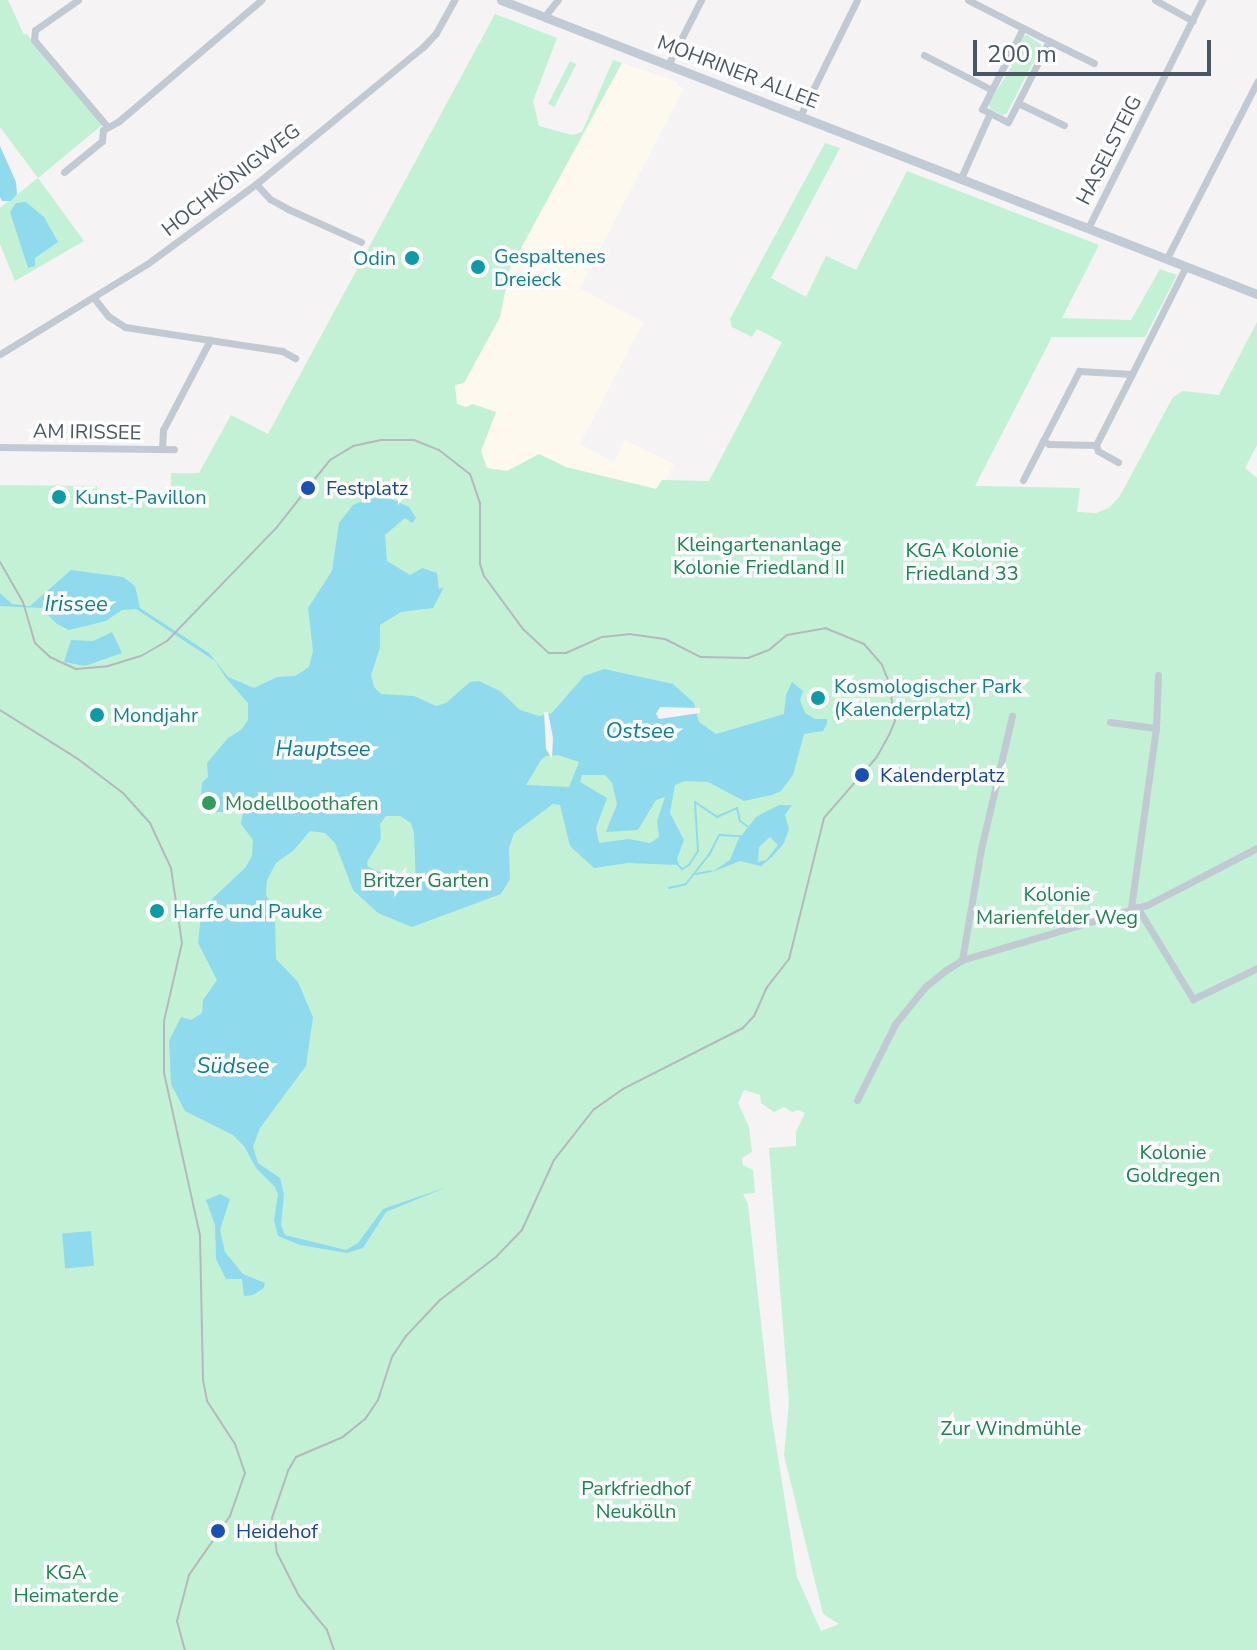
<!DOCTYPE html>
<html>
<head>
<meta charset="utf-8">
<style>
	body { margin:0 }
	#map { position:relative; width:1257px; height:1650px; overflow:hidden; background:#f5f3f3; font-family:"Nunito Sans",sans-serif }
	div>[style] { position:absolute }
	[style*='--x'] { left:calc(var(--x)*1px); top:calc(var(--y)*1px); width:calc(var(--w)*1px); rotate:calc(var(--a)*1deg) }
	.commercial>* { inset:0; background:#fdf9ef }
	.green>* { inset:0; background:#c3f1d5; transform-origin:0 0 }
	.water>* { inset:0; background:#90daee; transform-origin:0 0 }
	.pier>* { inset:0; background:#f5f3f3 }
	.stream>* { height:2px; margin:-1px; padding:0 1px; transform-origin:1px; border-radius:1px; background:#90daee }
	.minor>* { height:7px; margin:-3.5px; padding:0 3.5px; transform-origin:3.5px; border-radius:3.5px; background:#c1cad2 }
	.secondary>* { height:9px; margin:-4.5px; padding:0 4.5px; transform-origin:4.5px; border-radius:4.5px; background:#c1cbd6 }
	.rail>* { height:2px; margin:-1px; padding:0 1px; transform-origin:1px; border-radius:1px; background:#b5b8bd }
	.dots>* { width:22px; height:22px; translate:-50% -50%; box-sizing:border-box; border:4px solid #fff; border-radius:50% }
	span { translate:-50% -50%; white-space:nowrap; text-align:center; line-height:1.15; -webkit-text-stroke:7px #fff; paint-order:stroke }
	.street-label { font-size:20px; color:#4a5661 }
	.culture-label { font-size:20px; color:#0d838f }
	.left { translate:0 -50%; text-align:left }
	.right { translate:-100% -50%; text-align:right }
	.transit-label { font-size:20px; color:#164399 }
	.park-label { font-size:20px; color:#17864f }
	.leisure-label { font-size:20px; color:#27864d }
	.water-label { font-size:22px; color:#0c7c9b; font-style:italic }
	.scale { position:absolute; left:973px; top:40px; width:238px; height:36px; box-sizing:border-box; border:4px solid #4a5661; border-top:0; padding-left:10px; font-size:24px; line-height:28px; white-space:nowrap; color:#4a5661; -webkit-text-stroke:6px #fff; paint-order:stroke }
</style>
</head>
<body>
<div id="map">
	<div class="commercial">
		<i style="clip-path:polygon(622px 63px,678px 82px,677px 85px,684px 88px,580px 288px,643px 322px,580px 444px,614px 462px,625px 440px,674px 464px,666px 481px,657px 489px,566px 467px,539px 454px,507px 471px,487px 468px,481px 459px,482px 446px,466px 407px,457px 404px,455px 394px,455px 384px,462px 384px,500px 317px,510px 268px)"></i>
	</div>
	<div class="green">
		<i style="clip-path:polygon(0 0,8px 0,24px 35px,26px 33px,102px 125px,38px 178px,84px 241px,15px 281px,0 244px,0 208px,38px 178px,0 127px)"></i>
		<i style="clip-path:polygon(evenodd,495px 14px,557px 38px,533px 101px,539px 126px,572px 135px,582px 132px,613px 60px,622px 63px,510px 268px,500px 317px,464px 383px,455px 385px,457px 404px,466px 407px,473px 404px,496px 412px,481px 451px,487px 468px,507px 471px,539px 454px,566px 467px,656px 489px,662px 480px,709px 481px,782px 342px,757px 329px,752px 337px,732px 327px,730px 319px,825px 143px,840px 148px,771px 278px,806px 297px,826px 256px,856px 270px,907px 171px,1099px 245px,1062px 318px,1131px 320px,1160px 269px,1177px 275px,1145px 337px,1052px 337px,975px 486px,1080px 488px,1077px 512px,1096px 513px,1109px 508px,1120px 496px,1173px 397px,1183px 391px,1219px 395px,1257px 322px,1257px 445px,1245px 468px,1257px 478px,1257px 1650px,0 1650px,0 485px,97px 486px,97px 494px,171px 496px,171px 473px,199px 473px,231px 415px,268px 434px,495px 14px,744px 1090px,760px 1095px,761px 1103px,774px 1112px,784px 1107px,792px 1112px,798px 1110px,805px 1113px,796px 1132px,796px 1146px,769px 1148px,789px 1403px,784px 1455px,823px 1614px,839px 1624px,821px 1631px,797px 1577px,771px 1413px,748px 1204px,743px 1194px,755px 1193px,753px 1170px,743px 1165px,742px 1158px,752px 1152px,749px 1127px,738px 1103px,744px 1090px)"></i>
		<i style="clip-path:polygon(1027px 35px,1042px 45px,1007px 113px,1003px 115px,990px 109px,989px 103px,1012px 66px,1010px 61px,1023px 36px)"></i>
		<i style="left:570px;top:61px;width:7px;height:48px;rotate:27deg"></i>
	</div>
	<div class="water">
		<i style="clip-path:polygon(0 146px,16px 182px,17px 194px,11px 201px,2px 201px,0 197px)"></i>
		<i style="clip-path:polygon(26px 202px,44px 217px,58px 242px,35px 258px,35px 266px,28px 268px,10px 212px,16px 203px)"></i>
		<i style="clip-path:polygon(evenodd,387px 497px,409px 507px,416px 518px,412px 523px,405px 518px,385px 535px,387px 561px,410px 575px,422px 568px,437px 573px,439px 589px,444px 587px,433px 608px,401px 612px,380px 625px,380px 648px,371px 675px,374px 687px,381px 694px,414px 696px,436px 706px,446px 703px,470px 682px,479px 681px,500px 691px,520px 710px,539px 716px,552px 713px,584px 676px,604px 669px,673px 684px,694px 703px,699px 722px,716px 734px,784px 714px,786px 695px,792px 682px,803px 691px,800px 700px,805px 713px,815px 719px,827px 719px,827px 724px,823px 731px,804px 734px,793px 775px,781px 791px,772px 795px,744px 801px,708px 782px,685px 781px,675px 785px,670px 813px,684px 840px,677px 859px,679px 865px,628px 863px,594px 868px,570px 846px,560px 805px,553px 804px,514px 833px,509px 848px,510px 879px,501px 894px,412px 927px,378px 913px,353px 890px,335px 843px,325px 833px,310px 831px,294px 850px,276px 863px,267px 880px,266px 894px,275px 917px,276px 959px,298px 982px,313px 1017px,306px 1066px,260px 1128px,253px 1147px,258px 1163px,280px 1178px,284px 1194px,281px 1225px,285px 1235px,346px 1250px,358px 1243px,383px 1209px,447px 1187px,386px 1212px,363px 1248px,347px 1253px,300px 1245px,278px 1236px,274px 1220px,278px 1194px,275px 1187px,256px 1168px,244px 1146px,233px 1135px,185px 1111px,171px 1084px,169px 1041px,181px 1017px,191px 1020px,202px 1013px,203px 1000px,217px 980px,198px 943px,201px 915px,213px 898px,245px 868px,252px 856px,253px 840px,241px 824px,244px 806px,239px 804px,227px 812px,216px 812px,206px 806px,201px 795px,202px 783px,208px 777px,207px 763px,228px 738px,241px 730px,248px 720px,248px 703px,226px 678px,215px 661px,136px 609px,122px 610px,106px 621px,69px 630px,57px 624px,41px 608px,0 606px,0 593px,12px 604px,30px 606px,71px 570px,123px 577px,135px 586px,140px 608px,209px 653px,228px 677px,254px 688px,277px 677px,295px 676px,309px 667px,313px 651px,308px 608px,332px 571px,339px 523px,353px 505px,369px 498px,387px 497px,558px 755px,579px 762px,569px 787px,526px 785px,541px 760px,546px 756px,558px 755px,387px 497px,582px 775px,605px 775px,612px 783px,617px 804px,606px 832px,638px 830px,656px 800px,665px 797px,657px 821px,659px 837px,650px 843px,629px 839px,599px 843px,596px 828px,607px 798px,580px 782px,582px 775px,387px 497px,386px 816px,400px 816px,411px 823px,414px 833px,416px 887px,368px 867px,367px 862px,381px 839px,380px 824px,386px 816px)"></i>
		<i style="clip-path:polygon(112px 632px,122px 653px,85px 666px,64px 662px,71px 640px,93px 641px)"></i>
		<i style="clip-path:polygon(evenodd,779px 805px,792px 805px,785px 815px,789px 829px,784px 843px,772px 857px,761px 866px,740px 861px,712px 872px,730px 860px,738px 840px,756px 817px,779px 805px,770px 837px,778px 845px,766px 860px,758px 862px,759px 847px,770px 837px)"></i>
		<i style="clip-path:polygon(220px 1194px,230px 1199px,220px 1230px,225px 1252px,243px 1274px,265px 1283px,264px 1288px,253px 1295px,244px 1296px,242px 1279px,226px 1279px,216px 1259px,215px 1225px,206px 1200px)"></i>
		<i style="left:91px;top:1231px;width:35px;height:29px;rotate:85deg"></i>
	</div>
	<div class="pier">
		<i style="clip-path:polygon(660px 707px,700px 708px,700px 713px,659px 719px,656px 714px)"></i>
		<i style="clip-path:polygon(544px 712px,548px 712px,553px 738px,552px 759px,546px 749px)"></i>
	</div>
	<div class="stream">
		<i style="--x:678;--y:865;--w:6;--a:45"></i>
		<i style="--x:682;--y:869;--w:8;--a:-30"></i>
		<i style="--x:689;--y:865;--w:17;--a:-57"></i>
		<i style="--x:698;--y:851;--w:49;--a:-93.5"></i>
		<i style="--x:695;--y:802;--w:27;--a:34"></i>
		<i style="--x:717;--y:817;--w:22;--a:-24"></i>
		<i style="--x:737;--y:808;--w:13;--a:77"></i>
		<i style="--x:740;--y:821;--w:9;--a:36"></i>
		<i style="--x:696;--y:874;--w:15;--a:-11"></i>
		<i style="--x:669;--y:888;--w:17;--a:-13"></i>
		<i style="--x:686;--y:884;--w:37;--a:-52"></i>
		<i style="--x:709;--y:855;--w:22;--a:-63"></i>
		<i style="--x:719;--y:835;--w:22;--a:3"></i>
	</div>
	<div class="minor">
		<i style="--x:78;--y:0;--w:52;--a:145.1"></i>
		<i style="--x:35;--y:30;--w:10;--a:96"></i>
		<i style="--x:34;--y:40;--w:113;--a:49.7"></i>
		<i style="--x:968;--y:0;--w:62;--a:27"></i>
		<i style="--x:1155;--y:0;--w:43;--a:28.9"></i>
		<i style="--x:544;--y:17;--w:22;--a:-51"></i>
		<i style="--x:1049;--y:41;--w:50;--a:26.1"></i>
		<i style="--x:924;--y:55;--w:76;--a:27.2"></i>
		<i style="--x:668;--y:65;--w:73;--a:-63.1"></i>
		<i style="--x:1018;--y:103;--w:51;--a:25.6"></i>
		<i style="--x:800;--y:116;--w:129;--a:-63.8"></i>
		<i style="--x:64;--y:172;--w:49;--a:-39.2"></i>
		<i style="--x:102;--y:141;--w:11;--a:-85"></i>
		<i style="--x:103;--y:130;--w:18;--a:-29"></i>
		<i style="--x:119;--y:121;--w:187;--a:-40.4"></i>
		<i style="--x:961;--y:178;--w:71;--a:-66"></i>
		<i style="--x:990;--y:113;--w:20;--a:27"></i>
		<i style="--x:1008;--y:122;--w:91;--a:-63.2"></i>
		<i style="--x:1049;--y:41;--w:29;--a:-153"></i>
		<i style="--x:1023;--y:28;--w:91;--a:116.8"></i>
		<i style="--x:982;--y:109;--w:9;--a:27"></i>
		<i style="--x:256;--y:184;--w:21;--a:47"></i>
		<i style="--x:270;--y:199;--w:21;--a:29"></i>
		<i style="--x:288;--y:209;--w:80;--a:24.3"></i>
		<i style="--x:1088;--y:228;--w:255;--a:-63.4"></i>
		<i style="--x:1167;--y:258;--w:198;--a:-62.9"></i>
		<i style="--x:94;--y:298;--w:23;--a:52"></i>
		<i style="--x:108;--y:316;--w:20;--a:33"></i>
		<i style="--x:125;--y:327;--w:159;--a:8.7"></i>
		<i style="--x:282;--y:351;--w:15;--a:28"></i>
		<i style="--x:0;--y:354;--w:172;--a:-31.5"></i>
		<i style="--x:147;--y:264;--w:135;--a:-36.3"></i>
		<i style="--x:256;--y:184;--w:216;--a:-39.4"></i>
		<i style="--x:423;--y:47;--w:19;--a:-47"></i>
		<i style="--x:436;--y:33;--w:38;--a:-61"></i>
		<i style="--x:1132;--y:374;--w:80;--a:116.9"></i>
		<i style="--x:1096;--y:445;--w:47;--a:-178.8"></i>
		<i style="--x:1049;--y:444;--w:7;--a:-153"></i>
		<i style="--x:1043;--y:441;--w:79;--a:-62.8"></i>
		<i style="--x:1079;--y:371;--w:53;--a:3.2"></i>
		<i style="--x:1132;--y:374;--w:121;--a:-63.4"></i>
		<i style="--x:1096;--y:445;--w:6;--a:72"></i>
		<i style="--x:1098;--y:451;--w:23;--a:29"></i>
		<i style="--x:0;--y:447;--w:174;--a:0.7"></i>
		<i style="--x:162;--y:449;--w:19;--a:-87"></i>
		<i style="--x:163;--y:430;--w:102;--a:-62.4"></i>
		<i style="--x:1023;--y:480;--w:44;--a:-62.9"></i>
		<i style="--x:1110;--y:722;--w:46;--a:7.4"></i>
		<i style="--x:1137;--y:907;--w:108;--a:58.7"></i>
		<i style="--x:1193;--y:999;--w:71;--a:-25.8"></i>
		<i style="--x:1131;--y:908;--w:182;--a:-82.1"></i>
		<i style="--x:1156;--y:728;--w:53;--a:-87.8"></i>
		<i style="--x:962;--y:960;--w:113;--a:-80.3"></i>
		<i style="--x:981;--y:849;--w:137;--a:-76.9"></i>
		<i style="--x:857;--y:1100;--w:85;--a:-63.4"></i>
		<i style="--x:895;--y:1024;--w:48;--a:-51"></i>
		<i style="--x:925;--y:987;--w:27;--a:-39"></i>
		<i style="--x:946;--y:970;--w:19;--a:-32"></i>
		<i style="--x:962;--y:960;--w:193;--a:-16.6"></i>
		<i style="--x:1147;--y:905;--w:124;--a:-27.4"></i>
	</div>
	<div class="secondary">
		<i style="--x:501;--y:0;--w:811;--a:21.25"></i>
	</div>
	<div class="rail">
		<i style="--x:0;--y:562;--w:46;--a:60.1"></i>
		<i style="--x:23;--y:602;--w:43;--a:73.7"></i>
		<i style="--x:35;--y:643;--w:21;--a:43"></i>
		<i style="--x:50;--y:657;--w:29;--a:25"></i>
		<i style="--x:76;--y:669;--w:32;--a:-5"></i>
		<i style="--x:108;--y:666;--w:34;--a:-17"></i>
		<i style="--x:141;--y:656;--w:30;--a:-30"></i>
		<i style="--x:167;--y:641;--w:158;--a:-46"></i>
		<i style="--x:277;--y:527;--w:85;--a:-51.7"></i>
		<i style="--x:330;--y:460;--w:27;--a:-31"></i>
		<i style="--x:353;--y:446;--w:30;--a:-12"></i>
		<i style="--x:382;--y:440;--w:32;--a:0"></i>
		<i style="--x:414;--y:440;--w:27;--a:22"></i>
		<i style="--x:439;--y:450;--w:39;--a:38"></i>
		<i style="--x:470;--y:474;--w:31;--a:71"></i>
		<i style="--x:480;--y:503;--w:61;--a:90"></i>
		<i style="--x:480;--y:564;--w:13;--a:72"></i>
		<i style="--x:484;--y:576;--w:66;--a:53.7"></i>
		<i style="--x:523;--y:629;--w:35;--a:43"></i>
		<i style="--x:549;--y:653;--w:17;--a:0"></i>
		<i style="--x:566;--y:653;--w:39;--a:-24"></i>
		<i style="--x:602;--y:637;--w:27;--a:-6"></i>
		<i style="--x:629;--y:634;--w:36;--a:8"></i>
		<i style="--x:665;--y:639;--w:39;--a:27"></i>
		<i style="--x:700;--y:657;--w:48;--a:1.2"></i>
		<i style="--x:748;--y:658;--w:22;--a:-21"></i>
		<i style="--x:769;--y:650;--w:23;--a:-40"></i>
		<i style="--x:787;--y:635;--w:39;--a:-10"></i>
		<i style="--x:825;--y:628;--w:42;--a:22.3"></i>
		<i style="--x:864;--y:644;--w:28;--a:49"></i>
		<i style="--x:882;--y:665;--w:18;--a:68"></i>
		<i style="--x:889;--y:682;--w:39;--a:81"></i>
		<i style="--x:895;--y:721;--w:15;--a:113"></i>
		<i style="--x:889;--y:735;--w:26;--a:119"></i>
		<i style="--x:876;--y:758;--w:79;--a:130.9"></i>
		<i style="--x:824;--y:818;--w:145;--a:103.9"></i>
		<i style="--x:789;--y:959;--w:36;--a:128"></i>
		<i style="--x:767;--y:987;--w:32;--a:114"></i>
		<i style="--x:754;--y:1016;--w:16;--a:133"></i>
		<i style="--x:743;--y:1028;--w:135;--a:153.1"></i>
		<i style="--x:623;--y:1089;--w:35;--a:145"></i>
		<i style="--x:594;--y:1109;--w:65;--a:128.1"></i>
		<i style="--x:554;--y:1160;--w:77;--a:114.6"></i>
		<i style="--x:522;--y:1230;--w:37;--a:134"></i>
		<i style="--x:496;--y:1257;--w:71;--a:142.5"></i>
		<i style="--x:440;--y:1300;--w:50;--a:133.4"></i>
		<i style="--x:406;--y:1336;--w:25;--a:124"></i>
		<i style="--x:392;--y:1357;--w:45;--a:108"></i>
		<i style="--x:378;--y:1400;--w:23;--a:124"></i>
		<i style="--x:365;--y:1419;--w:28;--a:141"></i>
		<i style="--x:343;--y:1437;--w:51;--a:156.9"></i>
		<i style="--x:296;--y:1457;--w:16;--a:120"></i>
		<i style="--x:288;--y:1471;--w:50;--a:108.8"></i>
		<i style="--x:272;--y:1518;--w:35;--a:82"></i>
		<i style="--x:277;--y:1553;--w:48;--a:62.9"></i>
		<i style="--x:299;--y:1596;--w:44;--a:50.5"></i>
		<i style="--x:327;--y:1630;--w:21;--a:71"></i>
		<i style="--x:0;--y:710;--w:92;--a:32.1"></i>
		<i style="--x:78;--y:759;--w:56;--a:37.1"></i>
		<i style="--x:123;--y:793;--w:40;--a:48"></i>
		<i style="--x:150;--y:823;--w:50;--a:65"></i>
		<i style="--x:171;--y:868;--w:76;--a:81.7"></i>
		<i style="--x:182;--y:943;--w:80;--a:103"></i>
		<i style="--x:164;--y:1021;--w:52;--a:90"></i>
		<i style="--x:164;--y:1073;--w:167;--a:77.5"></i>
		<i style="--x:200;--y:1236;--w:144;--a:88.8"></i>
		<i style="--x:203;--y:1380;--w:21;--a:79"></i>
		<i style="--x:207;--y:1401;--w:51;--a:56.9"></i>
		<i style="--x:235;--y:1444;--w:31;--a:71"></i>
		<i style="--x:245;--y:1473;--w:46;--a:109.2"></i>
		<i style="--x:230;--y:1516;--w:72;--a:124.8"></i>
		<i style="--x:189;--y:1575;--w:48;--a:104.6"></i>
		<i style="--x:177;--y:1621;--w:30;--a:75"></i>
	</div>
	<div class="dots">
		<i style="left:412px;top:258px;background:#0f9aa8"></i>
		<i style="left:478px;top:267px;background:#0f9aa8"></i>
		<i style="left:308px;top:488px;background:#1a4fb4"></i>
		<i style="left:59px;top:497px;background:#0f9aa8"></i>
		<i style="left:818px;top:698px;background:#0f9aa8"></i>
		<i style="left:97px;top:715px;background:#0f9aa8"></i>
		<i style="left:862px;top:775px;background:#1a4fb4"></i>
		<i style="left:209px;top:803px;background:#2e9e5b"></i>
		<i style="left:157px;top:911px;background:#0f9aa8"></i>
		<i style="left:218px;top:1531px;background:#1a4fb4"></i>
	</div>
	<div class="street-label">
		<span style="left:738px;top:72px;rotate:21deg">MOHRINER ALLEE</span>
		<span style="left:1109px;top:150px;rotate:-63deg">HASELSTEIG</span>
		<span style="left:231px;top:180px;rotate:-38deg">HOCHKÖNIGWEG</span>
		<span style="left:87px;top:432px;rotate:1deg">AM IRISSEE</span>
	</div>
	<div class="culture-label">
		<span class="left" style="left:494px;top:268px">Gespaltenes<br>Dreieck</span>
		<span class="right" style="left:396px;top:258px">Odin</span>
		<span class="left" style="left:75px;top:497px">Kunst-Pavillon</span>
		<span class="left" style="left:834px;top:698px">Kosmologischer Park<br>(Kalenderplatz)</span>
		<span class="left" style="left:113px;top:715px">Mondjahr</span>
		<span class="left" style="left:173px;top:911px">Harfe und Pauke</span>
	</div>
	<div class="transit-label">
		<span class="left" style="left:326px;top:488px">Festplatz</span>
		<span class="left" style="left:880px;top:775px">Kalenderplatz</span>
		<span class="left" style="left:236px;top:1531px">Heidehof</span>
	</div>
	<div class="park-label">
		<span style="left:759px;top:556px">Kleingartenanlage<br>Kolonie Friedland II</span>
		<span style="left:962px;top:562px">KGA Kolonie<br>Friedland 33</span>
		<span style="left:426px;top:880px">Britzer Garten</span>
		<span style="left:1057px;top:906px">Kolonie<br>Marienfelder Weg</span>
		<span style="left:1173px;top:1164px">Kolonie<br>Goldregen</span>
		<span style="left:1011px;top:1428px">Zur Windmühle</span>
		<span style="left:636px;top:1500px">Parkfriedhof<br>Neukölln</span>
		<span style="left:66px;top:1584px">KGA<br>Heimaterde</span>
	</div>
	<div class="leisure-label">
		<span class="left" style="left:225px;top:803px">Modellboothafen</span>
	</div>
	<div class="water-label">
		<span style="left:76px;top:605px">Irissee</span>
		<span style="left:640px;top:732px">Ostsee</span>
		<span style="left:323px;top:750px">Hauptsee</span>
		<span style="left:233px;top:1067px">Südsee</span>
	</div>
	<div class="scale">200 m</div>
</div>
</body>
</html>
